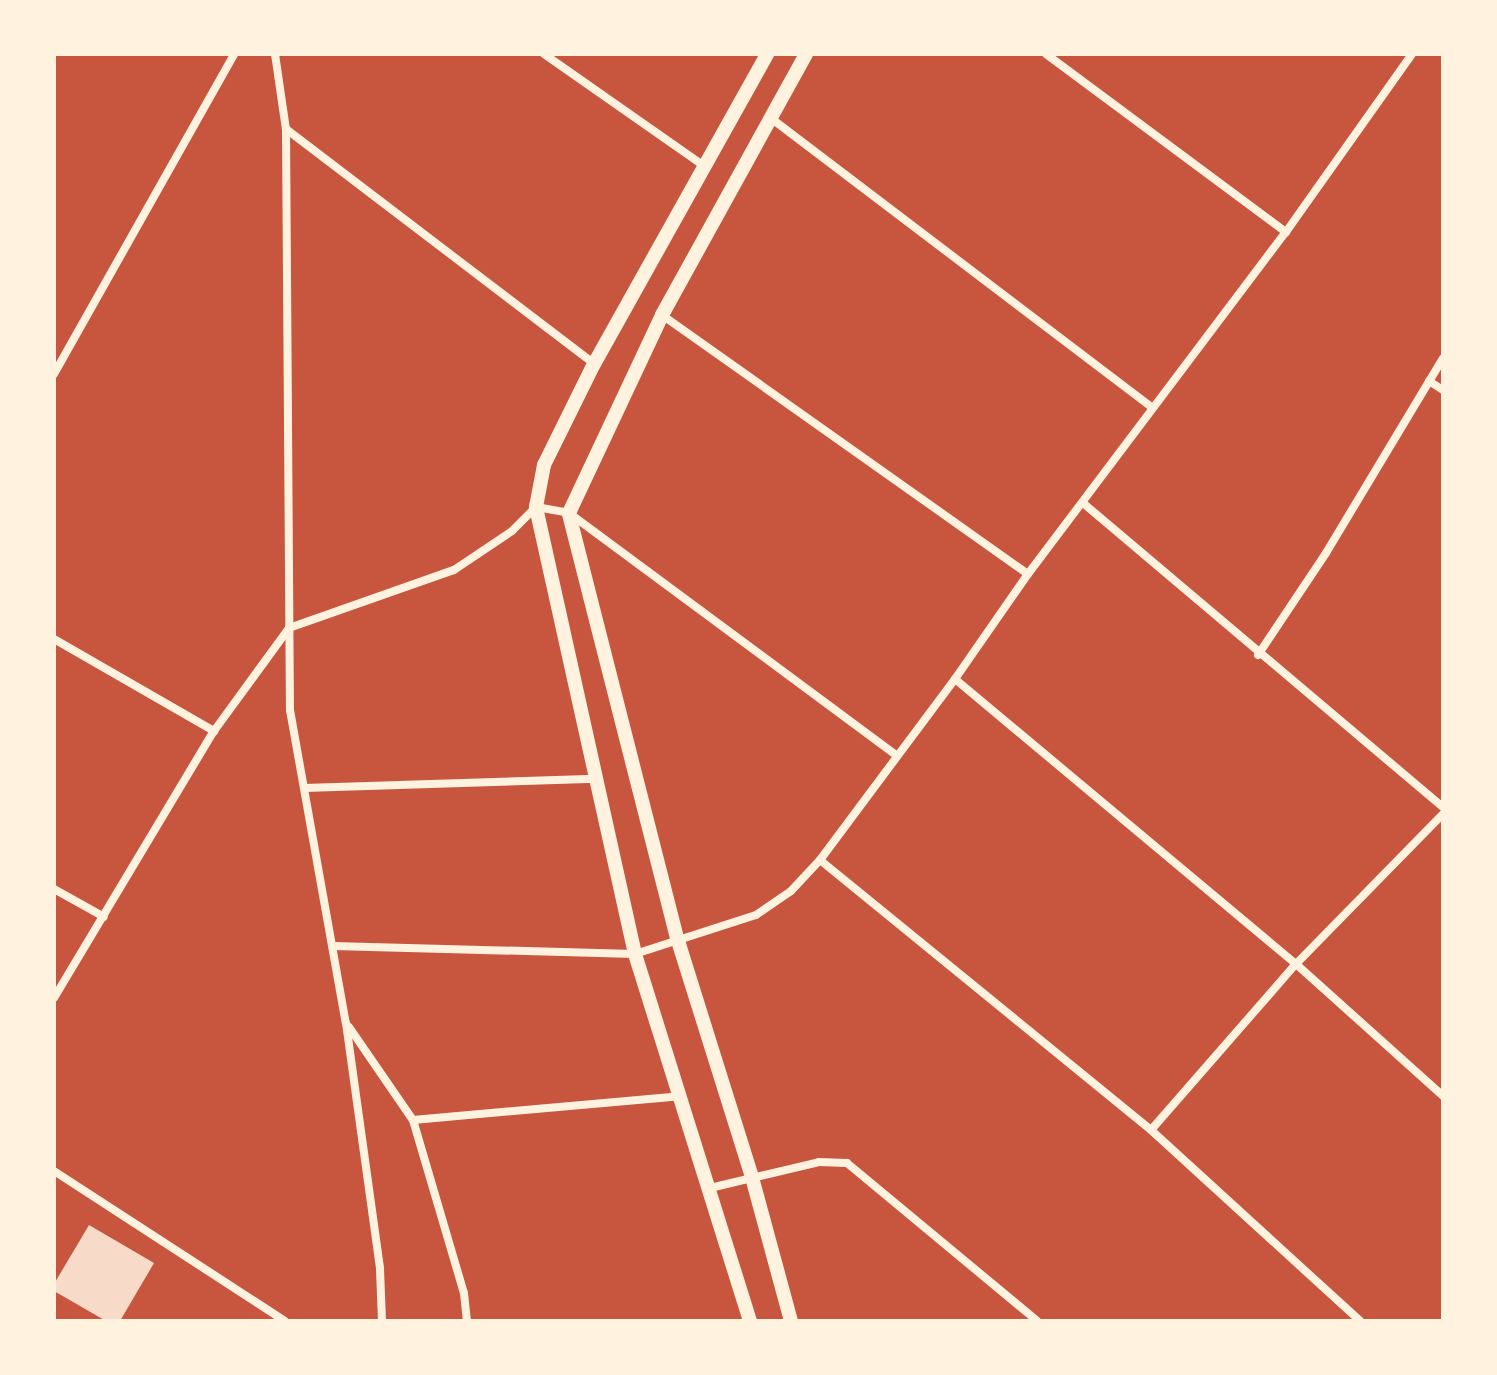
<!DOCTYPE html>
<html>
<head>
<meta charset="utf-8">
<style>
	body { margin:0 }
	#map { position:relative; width:1497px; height:1375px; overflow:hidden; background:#c8553d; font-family:Montserrat,sans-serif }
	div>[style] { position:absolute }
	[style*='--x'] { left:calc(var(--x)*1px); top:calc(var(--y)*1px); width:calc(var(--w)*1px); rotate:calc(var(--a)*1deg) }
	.building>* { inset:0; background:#f7dbc8 }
	.minor>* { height:8px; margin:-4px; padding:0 4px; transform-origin:4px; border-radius:4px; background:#fff3e0 }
	.tertiary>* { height:14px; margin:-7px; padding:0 7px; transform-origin:7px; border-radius:7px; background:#fff3e0 }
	span { translate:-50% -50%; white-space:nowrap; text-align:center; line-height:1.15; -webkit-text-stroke:6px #fff3e0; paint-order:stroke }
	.frame { position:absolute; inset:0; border:56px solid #fff3e0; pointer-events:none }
</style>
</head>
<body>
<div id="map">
	<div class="building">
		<i style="clip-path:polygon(89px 1225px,154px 1263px,120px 1321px,106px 1321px,54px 1291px,54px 1284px)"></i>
	</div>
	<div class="minor">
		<i style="--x:275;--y:54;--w:76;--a:81.7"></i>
		<i style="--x:286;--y:129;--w:581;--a:89.61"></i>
		<i style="--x:290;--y:710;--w:318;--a:79.9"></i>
		<i style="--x:346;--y:1023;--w:248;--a:82.1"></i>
		<i style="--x:380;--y:1269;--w:52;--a:87.8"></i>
		<i style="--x:544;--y:54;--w:195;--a:35"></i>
		<i style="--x:1046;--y:54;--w:299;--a:36.6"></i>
		<i style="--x:772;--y:119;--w:477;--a:37.2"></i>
		<i style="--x:286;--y:129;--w:387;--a:37.3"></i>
		<i style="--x:662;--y:315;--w:448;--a:35.3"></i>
		<i style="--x:54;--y:374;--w:367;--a:-60.6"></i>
		<i style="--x:1429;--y:381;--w:17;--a:33"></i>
		<i style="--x:1083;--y:503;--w:471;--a:40.2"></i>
		<i style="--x:54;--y:639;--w:185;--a:29.9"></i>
		<i style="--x:1258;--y:655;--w:123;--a:-56.3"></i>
		<i style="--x:1326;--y:553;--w:227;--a:-59"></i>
		<i style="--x:955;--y:679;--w:444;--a:39.9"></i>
		<i style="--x:1296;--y:964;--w:198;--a:41.9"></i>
		<i style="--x:304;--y:788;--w:292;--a:-1.8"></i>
		<i style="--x:820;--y:860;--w:427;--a:39.2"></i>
		<i style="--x:1151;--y:1130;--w:283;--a:42.4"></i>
		<i style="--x:54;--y:889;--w:57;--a:29.2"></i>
		<i style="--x:333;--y:946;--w:302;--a:1.5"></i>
		<i style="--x:635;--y:954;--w:127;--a:-17.9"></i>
		<i style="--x:756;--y:915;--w:42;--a:-34.4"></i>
		<i style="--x:791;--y:891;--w:42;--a:-46.9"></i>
		<i style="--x:820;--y:860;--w:226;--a:-53.3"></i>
		<i style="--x:955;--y:679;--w:128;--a:-55.2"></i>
		<i style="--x:1028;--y:574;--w:428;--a:-53"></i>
		<i style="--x:1286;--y:232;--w:218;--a:-54.7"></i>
		<i style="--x:54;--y:998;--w:311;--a:-59.1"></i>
		<i style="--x:214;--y:731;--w:127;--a:-53.9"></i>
		<i style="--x:289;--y:628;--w:175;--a:-19.4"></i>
		<i style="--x:454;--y:570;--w:70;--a:-33.9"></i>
		<i style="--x:512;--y:531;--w:34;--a:-45"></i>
		<i style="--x:536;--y:507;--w:34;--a:10"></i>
		<i style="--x:569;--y:513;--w:408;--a:36.5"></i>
		<i style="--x:349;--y:1027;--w:113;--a:55.5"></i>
		<i style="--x:413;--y:1120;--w:180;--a:73.6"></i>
		<i style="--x:464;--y:1293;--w:28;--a:84"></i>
		<i style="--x:413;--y:1120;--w:268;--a:-5.1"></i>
		<i style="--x:1151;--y:1130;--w:220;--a:-48.9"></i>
		<i style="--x:1296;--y:964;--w:210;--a:-45.6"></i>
		<i style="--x:54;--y:1171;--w:275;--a:33"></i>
		<i style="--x:710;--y:1188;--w:112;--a:-13.4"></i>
		<i style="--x:819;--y:1162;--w:28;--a:2"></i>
		<i style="--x:847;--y:1163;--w:247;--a:39.7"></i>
	</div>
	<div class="tertiary">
		<i style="--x:750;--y:1321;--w:385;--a:-107.4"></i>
		<i style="--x:635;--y:954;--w:458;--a:-102.5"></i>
		<i style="--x:536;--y:507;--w:43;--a:-79.2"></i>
		<i style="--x:544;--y:465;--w:113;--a:-63.7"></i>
		<i style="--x:594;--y:364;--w:355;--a:-60.8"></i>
		<i style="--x:791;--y:1321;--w:149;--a:-105.2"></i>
		<i style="--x:752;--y:1177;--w:250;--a:-107.4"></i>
		<i style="--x:677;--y:938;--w:439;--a:-104.3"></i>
		<i style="--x:569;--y:513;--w:219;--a:-64.8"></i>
		<i style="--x:662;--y:315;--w:298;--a:-61.1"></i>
	</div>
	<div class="frame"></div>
</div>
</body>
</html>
